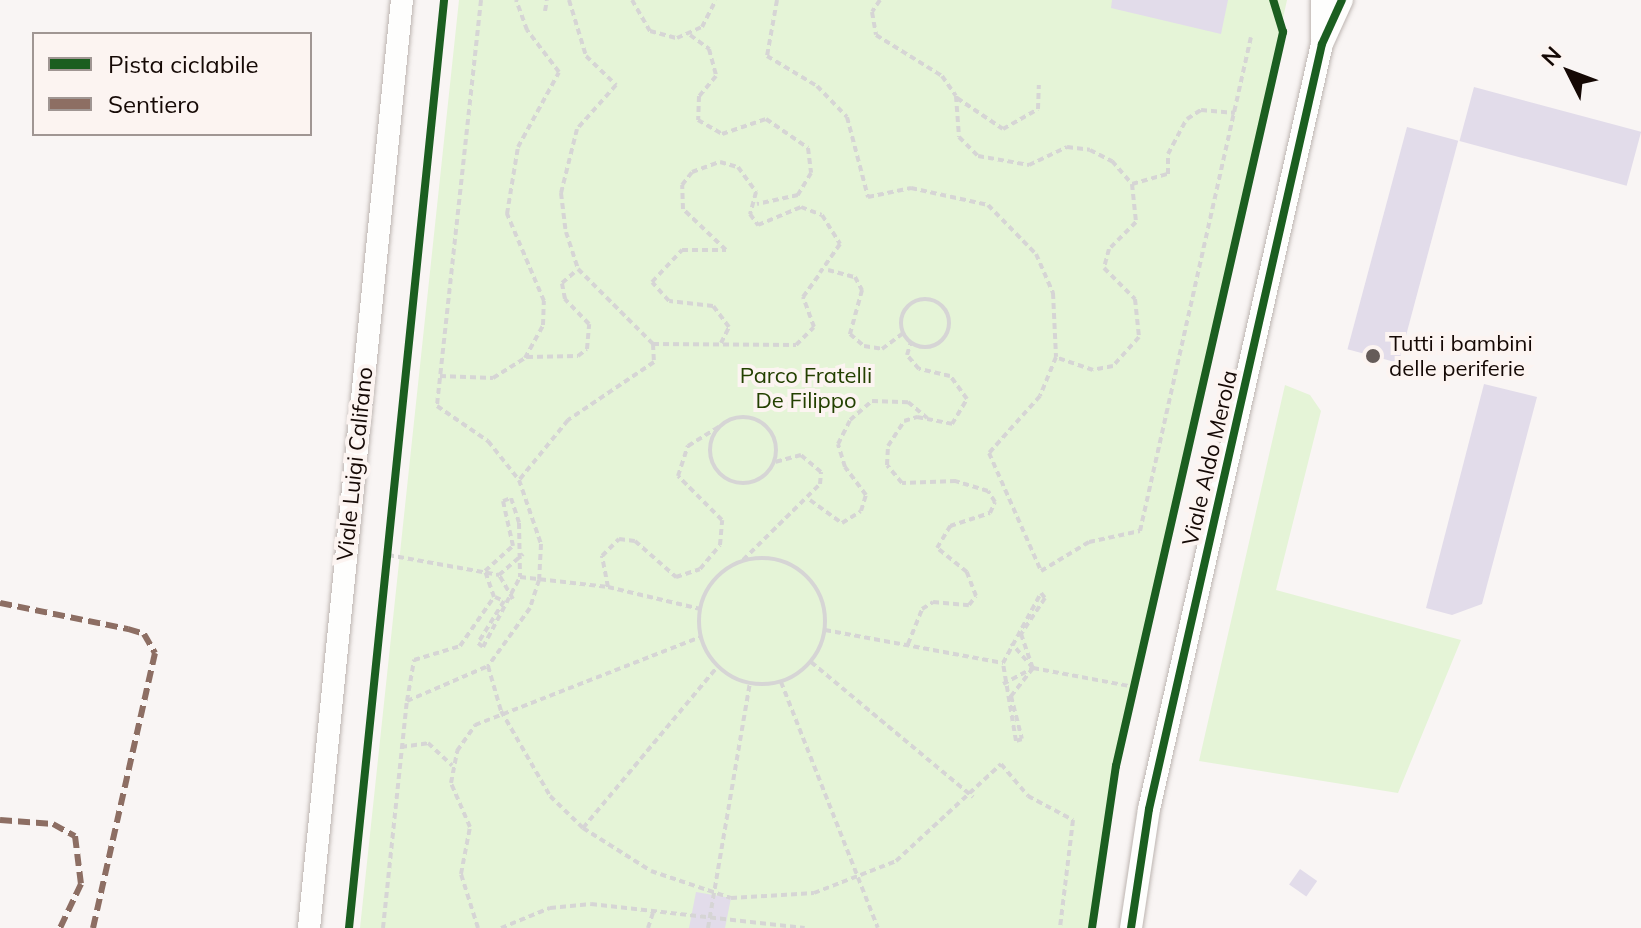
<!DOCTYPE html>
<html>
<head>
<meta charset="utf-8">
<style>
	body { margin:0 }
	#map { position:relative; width:1641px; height:928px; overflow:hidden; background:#f9f5f4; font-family:Mulish,sans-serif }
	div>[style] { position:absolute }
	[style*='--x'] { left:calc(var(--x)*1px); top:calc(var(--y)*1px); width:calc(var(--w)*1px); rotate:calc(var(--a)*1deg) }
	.green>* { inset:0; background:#e5f4d7 }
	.building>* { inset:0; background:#e2dcea; transform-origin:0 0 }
	.path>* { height:4px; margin-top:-2px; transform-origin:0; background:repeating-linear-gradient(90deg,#d6d5d5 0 6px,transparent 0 10px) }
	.path>.ring { margin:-2px; padding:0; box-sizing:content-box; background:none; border:4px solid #d6d5d5; border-radius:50% }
	.roads { filter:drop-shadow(0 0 2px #bdb5b1) drop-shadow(0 0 2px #bdb5b1) }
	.street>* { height:22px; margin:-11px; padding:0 11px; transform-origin:11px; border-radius:11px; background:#fefefd }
	.quiet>* { height:6px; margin-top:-3px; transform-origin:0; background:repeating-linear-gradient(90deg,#8d6e63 0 12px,transparent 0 18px) }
	.cycleway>* { height:8px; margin:-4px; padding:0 4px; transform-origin:4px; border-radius:4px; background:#1b5e20 }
	.dots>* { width:22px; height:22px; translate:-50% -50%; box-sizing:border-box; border:4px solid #fcf4f1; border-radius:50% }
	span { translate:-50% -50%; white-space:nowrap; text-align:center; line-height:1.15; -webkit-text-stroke:8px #fcf4f1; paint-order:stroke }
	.poi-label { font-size:22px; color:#150905 }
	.left { translate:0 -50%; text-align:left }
	.park-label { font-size:22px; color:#234000 }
	.street-label { font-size:22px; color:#150905 }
	.legend { position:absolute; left:32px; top:32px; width:280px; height:104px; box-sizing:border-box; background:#fcf4f1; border:2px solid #a09693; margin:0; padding:10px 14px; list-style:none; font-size:24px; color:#150905 }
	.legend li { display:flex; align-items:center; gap:16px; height:40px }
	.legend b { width:40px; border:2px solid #a09693 }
	.north { position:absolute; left:1529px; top:32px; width:80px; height:80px; -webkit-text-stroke:6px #fcf4f1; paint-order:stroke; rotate:312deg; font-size:22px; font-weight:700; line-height:32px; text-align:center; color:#150905 }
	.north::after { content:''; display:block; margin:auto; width:28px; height:36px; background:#150905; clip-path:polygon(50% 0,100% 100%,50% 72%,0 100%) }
</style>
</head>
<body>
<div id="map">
	<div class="green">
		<i style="clip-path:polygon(459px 0,1287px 0,1122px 746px,1094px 928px,360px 928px)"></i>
		<i style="clip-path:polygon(1285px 385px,1310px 395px,1321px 411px,1276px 590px,1461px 640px,1398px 793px,1199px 761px)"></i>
	</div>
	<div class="building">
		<i style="clip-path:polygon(1112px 0,1228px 0,1221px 34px,1111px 8px)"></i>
		<i style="left:1474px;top:87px;width:173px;height:56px;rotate:15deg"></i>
		<i style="left:1407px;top:127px;width:53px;height:230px;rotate:15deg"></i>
		<i style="clip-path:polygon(1484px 384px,1537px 397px,1482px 604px,1452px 615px,1426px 608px)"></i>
		<i style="left:1300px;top:869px;width:21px;height:19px;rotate:35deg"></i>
		<i style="clip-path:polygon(696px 892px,731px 898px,725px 928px,689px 928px)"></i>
	</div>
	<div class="path">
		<i style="--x:481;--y:0;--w:408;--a:96.2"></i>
		<i style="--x:437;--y:406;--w:62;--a:34.5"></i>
		<i style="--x:488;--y:441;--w:50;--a:51.5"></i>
		<i style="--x:569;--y:0;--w:59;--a:73.1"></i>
		<i style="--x:586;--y:56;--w:42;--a:44"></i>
		<i style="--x:616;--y:85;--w:59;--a:131.6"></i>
		<i style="--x:577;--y:129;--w:66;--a:104"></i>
		<i style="--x:561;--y:193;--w:39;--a:83"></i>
		<i style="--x:566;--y:232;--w:39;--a:72"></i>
		<i style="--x:578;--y:269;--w:106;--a:45"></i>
		<i style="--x:653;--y:344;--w:18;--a:87"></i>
		<i style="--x:654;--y:362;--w:104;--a:146"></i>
		<i style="--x:568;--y:420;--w:77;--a:129.2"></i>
		<i style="--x:519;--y:480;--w:68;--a:71"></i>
		<i style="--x:541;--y:544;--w:36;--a:93"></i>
		<i style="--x:539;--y:580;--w:29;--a:108"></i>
		<i style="--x:530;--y:608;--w:72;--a:125.9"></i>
		<i style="--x:488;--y:666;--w:47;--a:73.9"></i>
		<i style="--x:501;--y:711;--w:98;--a:60"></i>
		<i style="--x:550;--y:796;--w:46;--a:44.1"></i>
		<i style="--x:583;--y:828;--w:80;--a:32.3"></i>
		<i style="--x:651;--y:871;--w:84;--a:18.6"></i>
		<i style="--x:731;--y:898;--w:83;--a:-3.4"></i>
		<i style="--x:814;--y:893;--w:88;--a:-21.3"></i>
		<i style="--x:896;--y:861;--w:143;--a:-42.7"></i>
		<i style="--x:1001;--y:764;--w:42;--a:49.8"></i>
		<i style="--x:1028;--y:796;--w:51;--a:28.1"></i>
		<i style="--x:1073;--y:820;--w:109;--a:96.9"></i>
		<i style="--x:632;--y:0;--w:36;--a:60"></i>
		<i style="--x:650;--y:31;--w:28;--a:15"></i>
		<i style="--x:677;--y:38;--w:27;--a:-24"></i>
		<i style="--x:702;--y:27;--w:30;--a:-63"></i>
		<i style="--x:777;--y:0;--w:57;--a:100.1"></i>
		<i style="--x:767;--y:56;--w:58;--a:31"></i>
		<i style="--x:817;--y:86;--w:43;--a:45.9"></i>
		<i style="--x:847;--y:117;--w:83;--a:75.3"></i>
		<i style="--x:868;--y:197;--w:44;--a:-11.8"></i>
		<i style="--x:911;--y:188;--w:79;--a:12.4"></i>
		<i style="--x:988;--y:205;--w:69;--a:45.6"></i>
		<i style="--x:1036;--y:254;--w:43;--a:66.4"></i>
		<i style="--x:1053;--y:293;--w:64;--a:87.3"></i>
		<i style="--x:1056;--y:357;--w:42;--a:112.3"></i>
		<i style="--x:1040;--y:396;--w:76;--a:131.8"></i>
		<i style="--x:989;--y:453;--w:129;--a:66.2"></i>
		<i style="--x:1041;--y:571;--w:56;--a:-31.1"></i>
		<i style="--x:1089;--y:542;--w:52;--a:-12.2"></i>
		<i style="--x:1140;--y:531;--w:506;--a:-77.34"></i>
		<i style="--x:880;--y:0;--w:14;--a:124"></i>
		<i style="--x:872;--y:12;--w:23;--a:80"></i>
		<i style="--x:876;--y:35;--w:78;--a:31.8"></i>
		<i style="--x:942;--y:76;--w:24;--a:55"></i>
		<i style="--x:956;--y:96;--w:41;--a:85.8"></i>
		<i style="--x:959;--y:137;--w:27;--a:45"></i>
		<i style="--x:978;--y:156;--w:52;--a:10"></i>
		<i style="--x:1029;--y:165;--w:42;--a:-25.3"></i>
		<i style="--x:1067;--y:147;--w:23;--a:7"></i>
		<i style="--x:1090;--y:150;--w:25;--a:27"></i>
		<i style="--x:1112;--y:161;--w:30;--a:49"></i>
		<i style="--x:1132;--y:184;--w:38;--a:84"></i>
		<i style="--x:1136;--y:222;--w:38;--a:135"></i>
		<i style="--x:1109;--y:249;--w:20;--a:105"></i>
		<i style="--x:1104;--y:268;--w:44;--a:45"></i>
		<i style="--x:1135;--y:299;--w:38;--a:84"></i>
		<i style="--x:1139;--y:337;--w:39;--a:132"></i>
		<i style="--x:1113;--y:366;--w:20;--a:169"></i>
		<i style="--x:1093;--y:370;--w:39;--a:-161"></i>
		<i style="--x:545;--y:11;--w:11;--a:-80"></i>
		<i style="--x:690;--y:35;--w:24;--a:36"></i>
		<i style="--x:709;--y:49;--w:28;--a:75"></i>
		<i style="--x:716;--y:76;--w:26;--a:130"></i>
		<i style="--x:699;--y:96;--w:24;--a:92"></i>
		<i style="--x:698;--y:120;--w:28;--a:30"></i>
		<i style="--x:722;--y:134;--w:46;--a:-18.8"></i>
		<i style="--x:766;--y:119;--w:51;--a:34.6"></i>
		<i style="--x:808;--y:148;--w:25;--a:83"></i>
		<i style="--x:811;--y:173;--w:26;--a:121"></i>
		<i style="--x:798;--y:195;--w:42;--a:167.6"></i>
		<i style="--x:957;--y:98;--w:55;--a:34"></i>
		<i style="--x:1003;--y:129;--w:40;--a:-29.7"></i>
		<i style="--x:1038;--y:109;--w:24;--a:-88"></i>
		<i style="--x:1132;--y:184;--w:37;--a:-16"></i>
		<i style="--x:1168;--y:174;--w:20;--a:-90"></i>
		<i style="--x:1168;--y:154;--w:40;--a:-62"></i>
		<i style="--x:1187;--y:119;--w:17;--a:-33"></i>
		<i style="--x:1201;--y:110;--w:34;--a:5"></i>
		<i style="--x:828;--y:270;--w:28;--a:15"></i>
		<i style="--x:855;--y:277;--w:15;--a:62"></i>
		<i style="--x:862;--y:290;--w:46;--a:105.3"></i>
		<i style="--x:850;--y:334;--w:18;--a:41"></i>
		<i style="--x:864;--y:346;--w:18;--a:9"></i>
		<i style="--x:882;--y:349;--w:26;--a:-37"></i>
		<i class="ring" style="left:901px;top:299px;width:44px;height:44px"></i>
		<i style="--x:721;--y:343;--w:18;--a:-63"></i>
		<i style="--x:729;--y:327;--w:26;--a:-127"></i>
		<i style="--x:713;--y:306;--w:44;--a:-173.5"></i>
		<i style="--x:669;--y:301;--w:25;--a:-132"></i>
		<i style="--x:652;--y:282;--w:44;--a:-46.8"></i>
		<i style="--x:682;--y:250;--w:44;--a:0"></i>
		<i style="--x:726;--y:250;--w:59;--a:-136.4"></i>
		<i style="--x:683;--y:209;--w:24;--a:-92"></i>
		<i style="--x:682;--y:185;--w:16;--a:-52"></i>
		<i style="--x:692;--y:172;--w:30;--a:-20"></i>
		<i style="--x:720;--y:162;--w:19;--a:16"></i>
		<i style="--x:738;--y:167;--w:31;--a:54"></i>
		<i style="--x:756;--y:192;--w:23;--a:105"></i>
		<i style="--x:750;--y:214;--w:14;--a:54"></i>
		<i style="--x:758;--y:225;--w:47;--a:-22.7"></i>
		<i style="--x:801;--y:207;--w:22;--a:21"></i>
		<i style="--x:822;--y:215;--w:34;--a:58"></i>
		<i style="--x:840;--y:244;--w:35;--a:125"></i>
		<i style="--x:653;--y:344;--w:143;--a:0.4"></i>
		<i style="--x:796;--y:345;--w:25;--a:-45"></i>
		<i style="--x:814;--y:327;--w:32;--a:-110"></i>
		<i style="--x:803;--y:297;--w:29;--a:-54"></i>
		<i style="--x:527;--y:357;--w:51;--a:-1.1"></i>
		<i style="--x:578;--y:356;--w:11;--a:-38"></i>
		<i style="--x:587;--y:349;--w:25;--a:-85"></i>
		<i style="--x:589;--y:324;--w:35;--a:-134"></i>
		<i style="--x:565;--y:299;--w:16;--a:-101"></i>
		<i style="--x:562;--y:283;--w:20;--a:-41"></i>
		<i style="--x:440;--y:376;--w:53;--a:2.2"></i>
		<i style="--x:493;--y:378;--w:38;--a:-32"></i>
		<i style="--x:525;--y:358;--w:38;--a:-61"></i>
		<i style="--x:543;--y:325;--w:24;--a:-88"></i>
		<i style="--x:544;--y:301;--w:95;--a:-113"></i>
		<i style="--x:507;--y:214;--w:68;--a:-80.7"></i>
		<i style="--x:518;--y:147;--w:85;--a:-61.3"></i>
		<i style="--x:559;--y:72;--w:53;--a:-127.3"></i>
		<i style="--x:527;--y:30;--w:32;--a:-110"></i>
		<i class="ring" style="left:710px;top:417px;width:62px;height:62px"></i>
		<i style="--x:810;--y:500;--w:39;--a:36"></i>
		<i style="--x:842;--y:523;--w:22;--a:-32"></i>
		<i style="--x:861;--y:511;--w:17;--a:-73"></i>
		<i style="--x:866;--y:495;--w:35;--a:-127"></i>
		<i style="--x:845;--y:467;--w:24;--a:-107"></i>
		<i style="--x:838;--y:444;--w:27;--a:-63"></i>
		<i style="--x:850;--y:420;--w:29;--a:-41"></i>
		<i style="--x:872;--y:401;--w:36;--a:2"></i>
		<i style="--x:908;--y:402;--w:25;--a:40"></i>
		<i style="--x:388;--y:555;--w:113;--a:10.2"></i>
		<i class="ring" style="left:699px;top:558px;width:122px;height:122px"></i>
		<i style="--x:743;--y:560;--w:108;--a:-44.6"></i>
		<i style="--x:820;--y:484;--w:12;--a:-85"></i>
		<i style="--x:821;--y:472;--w:26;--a:-140"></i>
		<i style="--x:801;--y:455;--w:27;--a:165"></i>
		<i style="--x:608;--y:587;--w:32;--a:-101"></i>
		<i style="--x:602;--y:556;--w:24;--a:-45"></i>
		<i style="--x:619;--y:539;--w:16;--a:7"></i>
		<i style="--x:635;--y:541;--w:55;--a:41.3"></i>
		<i style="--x:676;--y:577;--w:25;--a:-18"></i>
		<i style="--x:700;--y:569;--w:31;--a:-50"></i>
		<i style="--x:720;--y:545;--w:25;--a:-85"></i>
		<i style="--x:722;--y:520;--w:62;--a:-135"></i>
		<i style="--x:678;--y:476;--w:32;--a:-72"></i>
		<i style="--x:688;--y:446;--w:39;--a:-32"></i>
		<i style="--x:1041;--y:593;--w:6;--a:51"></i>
		<i style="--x:1045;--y:598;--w:43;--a:123.7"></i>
		<i style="--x:1021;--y:634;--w:36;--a:71"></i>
		<i style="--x:1033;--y:668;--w:36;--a:128"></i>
		<i style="--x:1011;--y:696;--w:44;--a:75.7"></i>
		<i style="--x:1022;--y:739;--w:6;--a:162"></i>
		<i style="--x:1016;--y:741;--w:79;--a:-99.5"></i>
		<i style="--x:1003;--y:663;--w:80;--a:-61.5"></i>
		<i style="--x:495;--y:597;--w:10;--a:24"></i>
		<i style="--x:504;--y:601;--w:49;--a:121.8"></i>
		<i style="--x:478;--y:643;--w:6;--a:39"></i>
		<i style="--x:483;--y:647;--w:79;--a:-62.1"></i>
		<i style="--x:513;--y:599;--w:28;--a:-120"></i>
		<i style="--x:499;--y:575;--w:32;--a:-41"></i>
		<i style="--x:825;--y:630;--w:181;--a:10.5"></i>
		<i style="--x:908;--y:644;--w:38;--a:-68"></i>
		<i style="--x:922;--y:609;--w:13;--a:-32"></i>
		<i style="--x:933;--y:602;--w:36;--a:5"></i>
		<i style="--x:969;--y:605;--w:11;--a:-52"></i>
		<i style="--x:976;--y:596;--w:26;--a:-111"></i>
		<i style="--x:967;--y:572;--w:38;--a:-141"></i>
		<i style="--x:937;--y:548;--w:26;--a:-59"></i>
		<i style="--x:950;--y:526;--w:42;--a:-18"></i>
		<i style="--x:990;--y:513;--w:12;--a:-66"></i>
		<i style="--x:995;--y:502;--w:13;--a:-122"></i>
		<i style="--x:988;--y:491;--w:34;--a:-163"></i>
		<i style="--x:956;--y:481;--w:54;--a:177.9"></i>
		<i style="--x:902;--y:483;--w:23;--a:-130"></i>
		<i style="--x:887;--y:465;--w:19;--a:-87"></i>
		<i style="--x:888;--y:446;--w:30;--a:-57"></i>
		<i style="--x:904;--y:421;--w:14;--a:-17"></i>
		<i style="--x:917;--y:417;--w:36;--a:11"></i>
		<i style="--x:952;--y:424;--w:29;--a:-59"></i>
		<i style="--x:967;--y:399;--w:29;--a:-126"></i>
		<i style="--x:950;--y:376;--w:32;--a:-167"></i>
		<i style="--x:919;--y:369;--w:18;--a:-131"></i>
		<i style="--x:907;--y:355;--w:14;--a:-73"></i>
		<i style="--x:811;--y:662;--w:211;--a:39.8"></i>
		<i style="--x:1033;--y:668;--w:104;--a:10.6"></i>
		<i style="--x:781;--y:682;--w:264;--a:68.5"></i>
		<i style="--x:1003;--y:684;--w:34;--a:-28"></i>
		<i style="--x:1033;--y:668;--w:33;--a:-131"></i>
		<i style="--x:407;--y:701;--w:42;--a:-80.3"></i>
		<i style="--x:414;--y:660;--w:48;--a:-16.9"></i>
		<i style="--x:460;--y:646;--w:60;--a:-55.2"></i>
		<i style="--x:494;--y:597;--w:28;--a:-109"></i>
		<i style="--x:485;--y:571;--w:38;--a:-42"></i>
		<i style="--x:513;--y:546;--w:46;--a:-102.5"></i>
		<i style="--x:503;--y:501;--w:9;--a:-21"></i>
		<i style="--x:511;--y:498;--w:26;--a:72"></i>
		<i style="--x:519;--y:523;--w:54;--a:88.9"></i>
		<i style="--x:520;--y:577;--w:89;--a:6.5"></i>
		<i style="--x:608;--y:587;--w:95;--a:13.4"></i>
		<i style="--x:401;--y:747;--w:27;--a:-8"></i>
		<i style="--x:428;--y:743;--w:33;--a:43"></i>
		<i style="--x:583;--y:828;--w:209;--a:-50.2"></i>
		<i style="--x:383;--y:928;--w:228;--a:-84"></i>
		<i style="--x:407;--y:701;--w:88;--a:-23.4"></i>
		<i style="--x:478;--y:928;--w:57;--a:-107.5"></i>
		<i style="--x:461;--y:874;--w:48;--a:-79.2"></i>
		<i style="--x:470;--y:827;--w:48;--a:-113.4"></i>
		<i style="--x:451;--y:783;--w:33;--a:-79"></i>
		<i style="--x:457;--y:751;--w:32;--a:-55"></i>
		<i style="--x:475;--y:725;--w:243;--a:-21.3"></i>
		<i style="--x:501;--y:928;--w:53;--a:-22.2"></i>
		<i style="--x:550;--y:908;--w:41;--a:-5.6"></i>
		<i style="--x:591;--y:904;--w:215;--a:6.4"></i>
		<i style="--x:648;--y:928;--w:16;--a:-72"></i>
		<i style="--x:708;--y:928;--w:249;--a:-80.3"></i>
	</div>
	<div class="roads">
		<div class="street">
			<i style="--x:1322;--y:0;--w:39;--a:90"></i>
			<i style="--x:309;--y:928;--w:933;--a:-84.28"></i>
			<i style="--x:1131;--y:928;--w:120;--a:-81.4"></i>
			<i style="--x:1149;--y:809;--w:784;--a:-77.26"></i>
			<i style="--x:1322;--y:44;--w:48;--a:-65.6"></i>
		</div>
	</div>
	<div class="quiet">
		<i style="--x:0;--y:603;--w:131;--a:11.5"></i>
		<i style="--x:128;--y:629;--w:17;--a:17"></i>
		<i style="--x:144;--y:634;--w:22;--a:60"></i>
		<i style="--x:155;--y:653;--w:282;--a:102.7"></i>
		<i style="--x:0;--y:820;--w:53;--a:4.3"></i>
		<i style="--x:53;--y:824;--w:25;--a:29"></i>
		<i style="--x:75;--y:836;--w:48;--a:82.9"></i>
		<i style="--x:81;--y:884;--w:49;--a:115.5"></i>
	</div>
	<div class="cycleway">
		<i style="--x:349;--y:928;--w:933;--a:-84.15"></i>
		<i style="--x:1092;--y:928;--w:164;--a:-81.6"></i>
		<i style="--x:1116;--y:766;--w:753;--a:-77.18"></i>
		<i style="--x:1283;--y:32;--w:34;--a:-107"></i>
		<i style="--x:1131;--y:928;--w:120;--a:-81.4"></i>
		<i style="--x:1149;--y:809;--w:784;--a:-77.26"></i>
		<i style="--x:1322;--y:44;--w:48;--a:-65.6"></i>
	</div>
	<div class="dots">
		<i style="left:1373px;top:356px;background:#655c59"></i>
	</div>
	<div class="poi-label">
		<span class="left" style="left:1389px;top:356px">Tutti i bambini<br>delle periferie</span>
	</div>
	<div class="park-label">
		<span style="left:806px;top:388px">Parco Fratelli<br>De Filippo</span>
	</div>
	<div class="street-label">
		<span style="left:1210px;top:458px;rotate:-77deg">Viale Aldo Merola</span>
		<span style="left:355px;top:464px;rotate:-84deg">Viale Luigi Califano</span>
	</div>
	<ul class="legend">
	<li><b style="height:10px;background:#1b5e20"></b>Pista ciclabile</li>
	<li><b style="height:10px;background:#8d6e63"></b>Sentiero</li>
	</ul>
	<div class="north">N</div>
</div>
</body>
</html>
